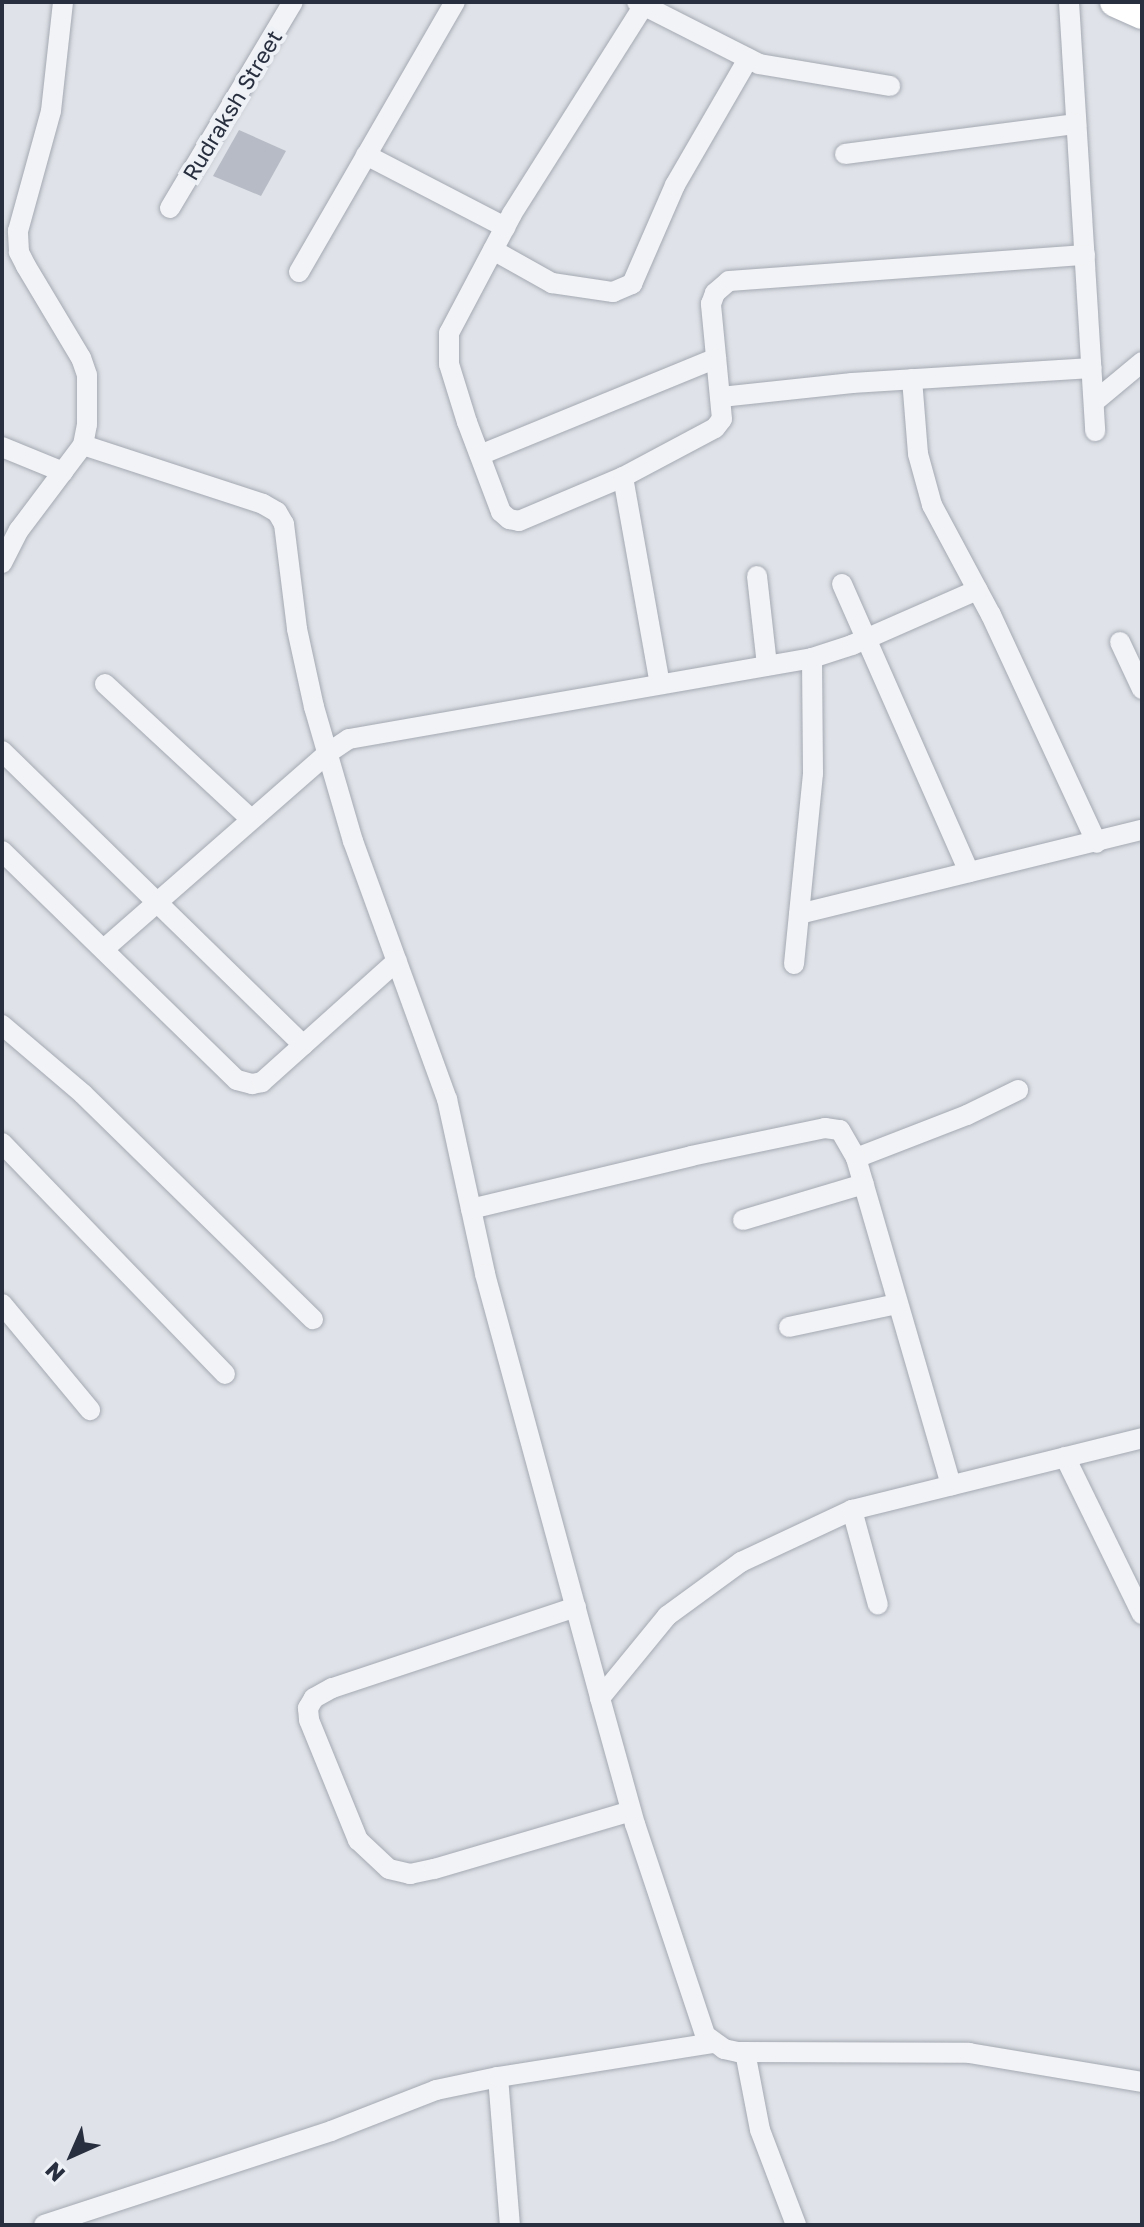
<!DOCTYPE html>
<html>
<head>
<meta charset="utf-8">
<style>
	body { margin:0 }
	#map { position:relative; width:1144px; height:2227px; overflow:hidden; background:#dfe2e8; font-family:"Golos Text",sans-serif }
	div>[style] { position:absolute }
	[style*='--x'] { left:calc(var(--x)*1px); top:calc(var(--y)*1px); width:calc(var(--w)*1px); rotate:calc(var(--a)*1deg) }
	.building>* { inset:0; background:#b6bbc5 }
	.roads { filter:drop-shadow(0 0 2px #a4a9b2) drop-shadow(0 0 2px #a4a9b2) }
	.minor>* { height:20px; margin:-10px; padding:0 10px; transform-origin:10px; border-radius:10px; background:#f2f3f6 }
	.highway>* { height:30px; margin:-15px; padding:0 15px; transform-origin:15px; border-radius:15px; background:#fff }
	span { translate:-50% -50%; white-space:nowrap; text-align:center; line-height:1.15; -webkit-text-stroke:8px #eef1f6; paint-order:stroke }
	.street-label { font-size:22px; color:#282f3f }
	.frame { position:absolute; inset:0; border:4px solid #282f3f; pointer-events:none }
	.north { position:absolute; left:32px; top:2115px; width:80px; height:80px; -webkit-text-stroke:6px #eef1f6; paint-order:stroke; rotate:225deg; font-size:22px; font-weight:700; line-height:32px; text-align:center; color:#282f3f }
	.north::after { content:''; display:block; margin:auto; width:28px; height:36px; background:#282f3f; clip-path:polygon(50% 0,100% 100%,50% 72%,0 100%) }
</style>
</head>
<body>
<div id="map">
	<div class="building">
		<i style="clip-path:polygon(239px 130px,286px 151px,261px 196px,213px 176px)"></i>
	</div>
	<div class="roads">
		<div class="minor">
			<i style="--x:637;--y:2;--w:137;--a:26.9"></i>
			<i style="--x:759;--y:64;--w:133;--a:9.5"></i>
			<i style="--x:1069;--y:2;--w:430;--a:86.5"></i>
			<i style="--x:644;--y:5;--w:247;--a:122.3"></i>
			<i style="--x:512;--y:214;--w:135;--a:117.9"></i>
			<i style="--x:449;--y:333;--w:31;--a:90"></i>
			<i style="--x:449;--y:364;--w:61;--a:72.8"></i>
			<i style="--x:467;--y:422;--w:96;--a:69.3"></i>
			<i style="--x:501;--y:512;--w:11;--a:41"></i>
			<i style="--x:509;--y:519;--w:10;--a:11"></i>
			<i style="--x:519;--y:521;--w:113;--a:-22.9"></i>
			<i style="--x:623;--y:477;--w:104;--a:-28"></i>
			<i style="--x:715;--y:428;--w:11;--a:-52"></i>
			<i style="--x:722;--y:419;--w:116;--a:-95.5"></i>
			<i style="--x:711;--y:304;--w:12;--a:-70"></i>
			<i style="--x:715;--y:293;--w:18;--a:-41"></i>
			<i style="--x:729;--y:281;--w:357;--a:-4.2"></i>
			<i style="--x:845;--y:154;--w:233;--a:-7.4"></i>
			<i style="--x:366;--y:155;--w:157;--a:27.4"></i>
			<i style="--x:170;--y:208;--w:240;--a:-59.2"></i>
			<i style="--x:493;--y:250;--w:68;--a:29.2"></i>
			<i style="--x:552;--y:283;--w:62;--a:8.4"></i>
			<i style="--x:613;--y:292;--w:21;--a:-23"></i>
			<i style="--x:632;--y:284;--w:108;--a:-66.5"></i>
			<i style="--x:675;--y:185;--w:146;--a:-59.9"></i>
			<i style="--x:299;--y:272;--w:312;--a:-60"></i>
			<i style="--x:912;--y:379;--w:75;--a:85.4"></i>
			<i style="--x:918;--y:454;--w:53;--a:74.6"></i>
			<i style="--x:932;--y:505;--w:125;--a:61.8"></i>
			<i style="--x:991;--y:615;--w:251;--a:65.1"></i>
			<i style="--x:721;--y:397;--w:132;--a:-6.1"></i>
			<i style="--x:852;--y:383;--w:240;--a:-3.6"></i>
			<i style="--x:1094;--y:402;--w:62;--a:-39.8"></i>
			<i style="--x:83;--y:445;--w:189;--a:18.1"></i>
			<i style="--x:263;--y:504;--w:16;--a:30"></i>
			<i style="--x:277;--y:512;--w:14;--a:60"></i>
			<i style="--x:284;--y:524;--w:106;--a:82.9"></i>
			<i style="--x:297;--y:629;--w:80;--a:77.7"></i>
			<i style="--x:314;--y:707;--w:140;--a:73.8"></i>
			<i style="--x:353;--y:841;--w:275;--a:70"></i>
			<i style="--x:447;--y:1099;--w:179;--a:77.7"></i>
			<i style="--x:485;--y:1274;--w:439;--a:74.8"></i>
			<i style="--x:600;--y:1698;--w:131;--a:74.5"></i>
			<i style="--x:635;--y:1824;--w:222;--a:71.6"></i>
			<i style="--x:705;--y:2035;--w:24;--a:36"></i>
			<i style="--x:724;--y:2049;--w:14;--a:12"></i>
			<i style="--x:738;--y:2052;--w:231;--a:0.2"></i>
			<i style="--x:969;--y:2053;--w:175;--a:9.5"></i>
			<i style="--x:2;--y:447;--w:66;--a:22.3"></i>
			<i style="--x:480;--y:455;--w:255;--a:-22.3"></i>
			<i style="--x:623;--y:477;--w:210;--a:79.9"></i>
			<i style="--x:2;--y:563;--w:37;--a:-63"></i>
			<i style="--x:19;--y:530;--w:106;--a:-53"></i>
			<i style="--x:83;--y:445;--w:21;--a:-79"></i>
			<i style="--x:87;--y:424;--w:49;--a:-90"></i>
			<i style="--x:87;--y:375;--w:18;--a:-109"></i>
			<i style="--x:81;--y:358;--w:107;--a:-120.9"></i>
			<i style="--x:26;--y:266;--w:16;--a:-117"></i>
			<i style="--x:19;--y:252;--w:21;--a:-93"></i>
			<i style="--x:18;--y:231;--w:124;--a:-74.6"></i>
			<i style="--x:51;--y:111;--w:110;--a:-83.7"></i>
			<i style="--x:757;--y:576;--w:90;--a:83.6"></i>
			<i style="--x:842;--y:584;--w:315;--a:66.2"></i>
			<i style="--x:1120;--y:642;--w:52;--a:64.9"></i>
			<i style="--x:105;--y:684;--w:199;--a:42.8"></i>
			<i style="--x:2;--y:751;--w:421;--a:44.3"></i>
			<i style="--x:2;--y:851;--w:328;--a:44.3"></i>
			<i style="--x:237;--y:1080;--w:16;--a:15"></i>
			<i style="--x:252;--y:1084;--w:10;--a:-11"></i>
			<i style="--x:262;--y:1082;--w:181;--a:-41.9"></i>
			<i style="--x:799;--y:914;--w:353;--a:-13.8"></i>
			<i style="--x:104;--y:949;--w:298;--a:-41.2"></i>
			<i style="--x:328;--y:753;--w:25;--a:-34"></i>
			<i style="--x:349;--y:739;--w:470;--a:-9.9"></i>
			<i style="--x:812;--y:658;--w:42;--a:-18"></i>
			<i style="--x:852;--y:645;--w:137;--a:-23.7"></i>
			<i style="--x:794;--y:964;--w:192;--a:-84.3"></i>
			<i style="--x:813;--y:773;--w:115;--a:-90.5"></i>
			<i style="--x:2;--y:1025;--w:106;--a:40.4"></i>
			<i style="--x:83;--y:1094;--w:322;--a:44.4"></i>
			<i style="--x:2;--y:1143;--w:321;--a:46"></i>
			<i style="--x:856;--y:1158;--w:119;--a:-21.2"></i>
			<i style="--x:967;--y:1115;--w:57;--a:-26.1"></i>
			<i style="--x:471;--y:1209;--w:226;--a:-13.5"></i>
			<i style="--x:691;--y:1156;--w:137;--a:-11.8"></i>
			<i style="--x:825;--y:1128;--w:15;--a:8"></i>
			<i style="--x:840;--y:1130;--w:32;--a:60"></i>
			<i style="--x:856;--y:1158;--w:341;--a:73.8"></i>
			<i style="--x:743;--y:1220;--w:126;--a:-16.6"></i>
			<i style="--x:2;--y:1304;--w:138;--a:50.3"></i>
			<i style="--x:789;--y:1327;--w:110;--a:-12"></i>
			<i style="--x:1065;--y:1457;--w:175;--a:63.9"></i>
			<i style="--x:852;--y:1510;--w:98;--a:74.7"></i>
			<i style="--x:576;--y:1607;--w:257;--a:161.6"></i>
			<i style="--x:332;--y:1688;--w:21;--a:151"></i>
			<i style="--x:314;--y:1698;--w:12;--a:121"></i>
			<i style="--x:308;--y:1708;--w:12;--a:85"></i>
			<i style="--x:309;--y:1720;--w:130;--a:67.8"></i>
			<i style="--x:358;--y:1840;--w:42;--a:43.1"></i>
			<i style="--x:389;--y:1869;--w:22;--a:13"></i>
			<i style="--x:410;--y:1874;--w:25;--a:-12"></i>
			<i style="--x:434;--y:1869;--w:205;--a:-16.4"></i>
			<i style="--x:600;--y:1698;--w:106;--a:-50.7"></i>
			<i style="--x:667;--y:1616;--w:92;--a:-36.1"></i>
			<i style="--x:741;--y:1562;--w:123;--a:-25.1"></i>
			<i style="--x:852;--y:1510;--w:299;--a:-13.9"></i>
			<i style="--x:745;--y:2052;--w:79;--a:79.1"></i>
			<i style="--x:760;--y:2130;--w:102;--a:69.2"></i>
			<i style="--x:498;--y:2077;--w:148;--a:85.4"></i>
			<i style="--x:44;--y:2225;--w:302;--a:-18.1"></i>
			<i style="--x:331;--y:2131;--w:113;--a:-21.3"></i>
			<i style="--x:436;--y:2090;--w:63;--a:-11.8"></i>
			<i style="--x:498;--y:2077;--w:218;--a:-9"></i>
		</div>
		<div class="highway">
			<i style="--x:1115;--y:2;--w:30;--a:24"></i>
		</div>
	</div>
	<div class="street-label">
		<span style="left:232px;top:105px;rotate:-59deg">Rudraksh Street</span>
	</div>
	<div class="frame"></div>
	<div class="north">N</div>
</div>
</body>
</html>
